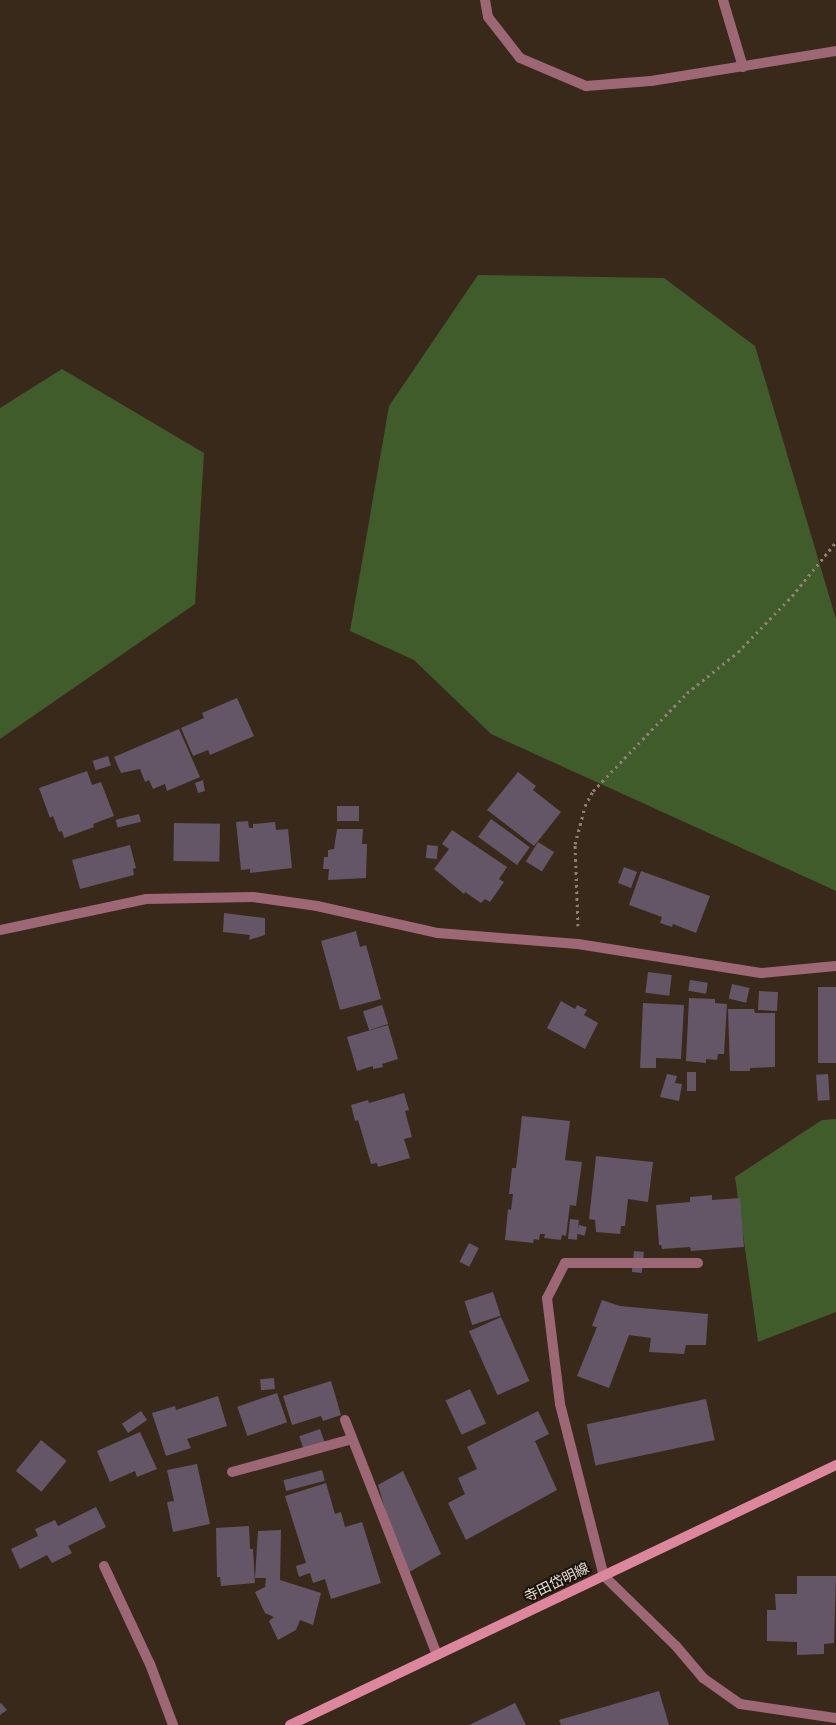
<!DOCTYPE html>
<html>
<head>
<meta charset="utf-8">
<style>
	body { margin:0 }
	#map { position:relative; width:836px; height:1725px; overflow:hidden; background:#39291a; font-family:Figtree,"Noto Sans JP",sans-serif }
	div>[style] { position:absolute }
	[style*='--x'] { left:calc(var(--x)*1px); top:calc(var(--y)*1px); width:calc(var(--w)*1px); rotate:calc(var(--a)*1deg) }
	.green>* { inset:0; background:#3f5c2a }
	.building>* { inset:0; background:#645567; transform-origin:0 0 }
	.path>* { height:3px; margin-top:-1.5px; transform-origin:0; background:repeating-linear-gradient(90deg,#8f8174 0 2.5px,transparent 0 6.5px) }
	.lane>* { height:10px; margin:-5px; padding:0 5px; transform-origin:5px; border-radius:5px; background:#9e6775 }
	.street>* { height:10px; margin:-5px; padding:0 5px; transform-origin:5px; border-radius:5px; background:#9e6775 }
	.secondary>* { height:10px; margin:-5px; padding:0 5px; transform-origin:5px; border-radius:5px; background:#dd879e }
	span { translate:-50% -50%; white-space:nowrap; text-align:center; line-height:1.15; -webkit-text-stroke:4px #1b140d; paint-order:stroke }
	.street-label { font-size:14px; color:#e9ded4 }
</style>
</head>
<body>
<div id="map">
	<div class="green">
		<i style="clip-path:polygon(478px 275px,664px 278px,755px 346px,836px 619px,836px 891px,491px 734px,414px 660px,350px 631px,389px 406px)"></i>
		<i style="clip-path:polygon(62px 369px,204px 453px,195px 604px,0 739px,0 408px)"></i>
		<i style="clip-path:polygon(836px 1119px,836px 1312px,758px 1342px,735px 1177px,822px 1120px)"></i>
	</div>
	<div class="building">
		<i style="clip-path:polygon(237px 698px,254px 736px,210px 755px,208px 750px,193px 756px,181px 728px,204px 718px,202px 713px)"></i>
		<i style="clip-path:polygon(179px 729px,200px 777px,167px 791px,165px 784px,153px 789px,149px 780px,145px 782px,140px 769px,121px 773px,114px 757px)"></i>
		<i style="left:108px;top:756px;width:10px;height:16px;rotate:73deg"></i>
		<i style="clip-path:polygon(87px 771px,92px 785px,101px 782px,114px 816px,93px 824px,94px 827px,64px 838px,62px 831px,59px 832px,53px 816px,50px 818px,39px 788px)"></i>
		<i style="clip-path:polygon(518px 772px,536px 786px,533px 790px,561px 812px,534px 846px,487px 810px)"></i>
		<i style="clip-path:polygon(203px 780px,205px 791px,198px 793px,195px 783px)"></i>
		<i style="left:359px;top:806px;width:15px;height:22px;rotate:90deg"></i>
		<i style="left:139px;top:814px;width:8px;height:24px;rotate:76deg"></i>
		<i style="left:491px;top:819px;width:48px;height:22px;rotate:36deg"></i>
		<i style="clip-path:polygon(248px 821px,249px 828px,253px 828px,253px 824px,275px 822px,276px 830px,288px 829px,292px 868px,250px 873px,250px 869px,241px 870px,236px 822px)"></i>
		<i style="left:174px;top:823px;width:46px;height:38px;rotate:1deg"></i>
		<i style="clip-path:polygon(337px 829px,363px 829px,362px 844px,367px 844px,366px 878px,328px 880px,329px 869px,323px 869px,324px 857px,328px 857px,328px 850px,334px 849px)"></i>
		<i style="clip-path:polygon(452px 830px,507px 867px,499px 879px,504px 882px,490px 902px,485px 899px,481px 903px,465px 892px,464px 894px,434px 869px,449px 849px,442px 844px)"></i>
		<i style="left:538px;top:842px;width:19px;height:23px;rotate:32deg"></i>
		<i style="clip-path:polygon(130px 845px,136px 868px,133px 869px,134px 875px,80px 889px,72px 860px)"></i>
		<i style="left:427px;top:845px;width:11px;height:13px;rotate:5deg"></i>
		<i style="left:624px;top:867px;width:14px;height:17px;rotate:21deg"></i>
		<i style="clip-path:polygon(641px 871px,710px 896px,696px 933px,673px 924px,672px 927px,660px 923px,662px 917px,629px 905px)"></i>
		<i style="clip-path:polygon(224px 913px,265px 918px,265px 935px,249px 940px,250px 935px,223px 932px)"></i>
		<i style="clip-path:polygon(356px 931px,360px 947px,366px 945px,381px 999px,340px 1010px,321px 941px)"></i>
		<i style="left:648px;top:972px;width:24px;height:21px;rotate:7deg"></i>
		<i style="left:690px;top:980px;width:18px;height:11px;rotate:9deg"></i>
		<i style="left:732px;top:984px;width:18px;height:15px;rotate:13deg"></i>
		<i style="left:818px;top:987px;width:18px;height:76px"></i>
		<i style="left:759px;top:991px;width:19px;height:19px;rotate:3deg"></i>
		<i style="clip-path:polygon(689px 998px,715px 999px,715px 1003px,727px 1004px,724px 1054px,718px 1054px,717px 1060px,706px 1059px,706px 1063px,686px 1061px)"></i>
		<i style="clip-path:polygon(561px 1001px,575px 1009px,577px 1005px,587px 1010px,584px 1015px,598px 1023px,585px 1049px,547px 1028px)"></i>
		<i style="clip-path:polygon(643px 1003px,684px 1005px,681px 1059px,656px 1058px,656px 1068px,640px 1068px)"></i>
		<i style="left:382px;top:1005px;width:20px;height:20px;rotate:72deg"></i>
		<i style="clip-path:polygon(728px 1009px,754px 1009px,755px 1013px,775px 1013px,775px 1067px,750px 1068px,750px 1071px,730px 1071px)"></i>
		<i style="clip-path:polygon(388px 1025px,398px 1059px,382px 1064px,383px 1067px,373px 1069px,373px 1066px,357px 1071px,347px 1037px)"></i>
		<i style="left:687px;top:1072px;width:9px;height:19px"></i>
		<i style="clip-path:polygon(667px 1074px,677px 1076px,675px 1083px,682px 1084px,679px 1101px,660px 1097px)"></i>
		<i style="left:828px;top:1074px;width:26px;height:12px;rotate:86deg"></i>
		<i style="clip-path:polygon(404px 1093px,409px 1110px,405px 1111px,412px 1137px,404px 1139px,410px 1158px,378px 1167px,377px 1163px,371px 1164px,358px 1120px,355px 1121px,351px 1105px,368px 1100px,369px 1103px)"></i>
		<i style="clip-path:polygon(522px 1116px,570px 1121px,565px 1160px,582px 1162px,576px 1206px,570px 1205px,566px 1236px,562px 1235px,561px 1240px,544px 1238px,545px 1234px,540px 1234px,539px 1240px,534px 1239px,533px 1243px,505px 1240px,508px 1209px,511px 1210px,513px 1194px,509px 1194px,512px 1168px,516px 1168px)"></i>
		<i style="clip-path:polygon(596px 1156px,653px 1162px,648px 1202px,628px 1199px,625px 1226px,621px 1226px,620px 1234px,596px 1232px,595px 1220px,589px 1219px)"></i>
		<i style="clip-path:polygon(712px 1195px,712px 1200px,740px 1198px,744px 1247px,691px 1251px,690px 1247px,662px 1249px,661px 1245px,659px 1245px,656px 1205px,690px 1202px,690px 1197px)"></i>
		<i style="left:570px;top:1219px;width:9px;height:20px;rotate:6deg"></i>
		<i style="left:579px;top:1225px;width:8px;height:9px;rotate:14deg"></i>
		<i style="left:469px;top:1243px;width:11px;height:21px;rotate:27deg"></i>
		<i style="left:634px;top:1251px;width:10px;height:21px;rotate:6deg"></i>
		<i style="left:493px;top:1292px;width:25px;height:30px;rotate:72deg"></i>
		<i style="clip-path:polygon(602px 1300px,620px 1306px,708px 1314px,706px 1345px,686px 1345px,684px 1354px,649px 1352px,651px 1338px,629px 1335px,609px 1388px,577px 1376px,597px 1327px,592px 1326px)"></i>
		<i style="left:501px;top:1317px;width:70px;height:35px;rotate:66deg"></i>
		<i style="left:274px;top:1378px;width:11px;height:14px;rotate:85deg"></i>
		<i style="clip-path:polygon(331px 1381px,341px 1415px,323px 1421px,321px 1416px,292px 1425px,283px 1396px)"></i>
		<i style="left:470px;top:1389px;width:38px;height:27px;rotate:65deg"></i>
		<i style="left:277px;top:1393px;width:31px;height:42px;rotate:71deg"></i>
		<i style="clip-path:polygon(218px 1396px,227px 1426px,187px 1439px,191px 1448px,166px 1456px,152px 1413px,175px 1406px,176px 1410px)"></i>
		<i style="left:706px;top:1399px;width:42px;height:122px;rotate:78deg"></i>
		<i style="left:141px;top:1411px;width:11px;height:23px;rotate:56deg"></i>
		<i style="clip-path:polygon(538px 1411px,549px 1434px,535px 1441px,557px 1490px,466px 1540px,448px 1503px,465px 1494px,458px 1478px,477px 1469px,467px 1447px)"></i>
		<i style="left:320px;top:1429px;width:21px;height:22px;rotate:71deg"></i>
		<i style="clip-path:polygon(140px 1432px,157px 1469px,137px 1477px,135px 1471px,110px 1482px,97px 1451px)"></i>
		<i style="left:41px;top:1440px;width:33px;height:40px;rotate:39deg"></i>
		<i style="clip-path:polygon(197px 1464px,210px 1524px,173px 1532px,167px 1502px,174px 1501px,167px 1470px)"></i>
		<i style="left:322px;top:1470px;width:11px;height:40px;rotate:75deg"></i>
		<i style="clip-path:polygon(403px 1471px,441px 1554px,404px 1575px,378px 1485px)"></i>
		<i style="clip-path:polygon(326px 1483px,335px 1514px,341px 1512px,345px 1527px,362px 1522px,381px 1583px,331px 1599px,325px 1579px,313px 1583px,310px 1573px,299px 1577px,296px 1566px,306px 1563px,285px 1496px)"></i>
		<i style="clip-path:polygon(96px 1507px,106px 1527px,68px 1546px,72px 1553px,52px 1563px,47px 1555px,20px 1569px,11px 1549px,38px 1536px,35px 1529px,55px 1520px,58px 1526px)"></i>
		<i style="clip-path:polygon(249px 1526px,250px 1549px,253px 1549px,255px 1583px,221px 1586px,220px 1577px,217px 1577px,216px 1528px)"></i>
		<i style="clip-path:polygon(281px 1530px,280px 1580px,321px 1593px,313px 1625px,300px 1620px,296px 1630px,278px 1640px,269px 1621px,274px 1617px,265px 1613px,255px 1592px,265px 1587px,266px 1578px,255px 1578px,258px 1531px)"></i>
		<i style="clip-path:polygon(797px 1576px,836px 1576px,834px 1643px,824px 1644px,824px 1654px,797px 1655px,797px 1642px,767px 1641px,767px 1610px,776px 1610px,775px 1594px,797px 1594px)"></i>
		<i style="clip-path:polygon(659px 1691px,669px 1725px,561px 1725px,559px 1720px)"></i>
		<i style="clip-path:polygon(1px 1703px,7px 1710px,0 1715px,0 1704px)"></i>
		<i style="clip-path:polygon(515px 1703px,526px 1725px,469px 1725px)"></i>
	</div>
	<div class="path">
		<i style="--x:578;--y:926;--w:82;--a:-92.1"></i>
		<i style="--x:575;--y:844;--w:39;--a:-75"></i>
		<i style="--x:585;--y:806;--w:17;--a:-62"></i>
		<i style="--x:593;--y:791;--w:136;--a:-46.2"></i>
		<i style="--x:687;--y:693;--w:65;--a:-38.8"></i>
		<i style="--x:738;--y:652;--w:78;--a:-46"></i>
		<i style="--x:792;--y:596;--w:70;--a:-50.8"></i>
	</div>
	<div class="lane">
		<i style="--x:485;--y:0;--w:17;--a:80"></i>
		<i style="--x:488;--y:17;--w:52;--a:52"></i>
		<i style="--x:520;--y:58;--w:72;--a:23"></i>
		<i style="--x:586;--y:86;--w:65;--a:-4.4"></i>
		<i style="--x:651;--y:81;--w:187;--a:-9.2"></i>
		<i style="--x:723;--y:0;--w:70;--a:73.4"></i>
	</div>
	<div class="street">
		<i style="--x:0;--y:930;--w:149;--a:-12"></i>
		<i style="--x:146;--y:899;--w:107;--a:-1.1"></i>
		<i style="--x:253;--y:897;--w:65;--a:8"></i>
		<i style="--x:317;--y:906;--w:124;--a:12.6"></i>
		<i style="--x:438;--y:933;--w:140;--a:4.5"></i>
		<i style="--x:578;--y:944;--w:185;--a:9"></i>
		<i style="--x:761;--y:973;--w:75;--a:-5.3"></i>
		<i style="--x:698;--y:1263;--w:133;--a:180"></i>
		<i style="--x:565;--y:1263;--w:39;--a:117"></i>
		<i style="--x:547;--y:1298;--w:107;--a:83"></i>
		<i style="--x:560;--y:1404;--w:178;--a:75.7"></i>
		<i style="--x:604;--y:1576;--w:100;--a:44.2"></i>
		<i style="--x:676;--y:1646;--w:42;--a:49.8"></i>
		<i style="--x:703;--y:1678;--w:45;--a:35.1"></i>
		<i style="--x:740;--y:1704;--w:97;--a:8.3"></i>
		<i style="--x:345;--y:1420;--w:252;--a:68.6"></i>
		<i style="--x:232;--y:1472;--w:124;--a:-15.4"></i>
		<i style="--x:104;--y:1566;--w:108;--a:64.9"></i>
		<i style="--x:150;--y:1664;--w:65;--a:69.3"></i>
	</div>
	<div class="secondary">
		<i style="--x:290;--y:1725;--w:605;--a:-25.46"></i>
	</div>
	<div class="street-label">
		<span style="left:557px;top:1583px;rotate:-26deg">寺田岱明線</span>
	</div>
</div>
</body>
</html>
